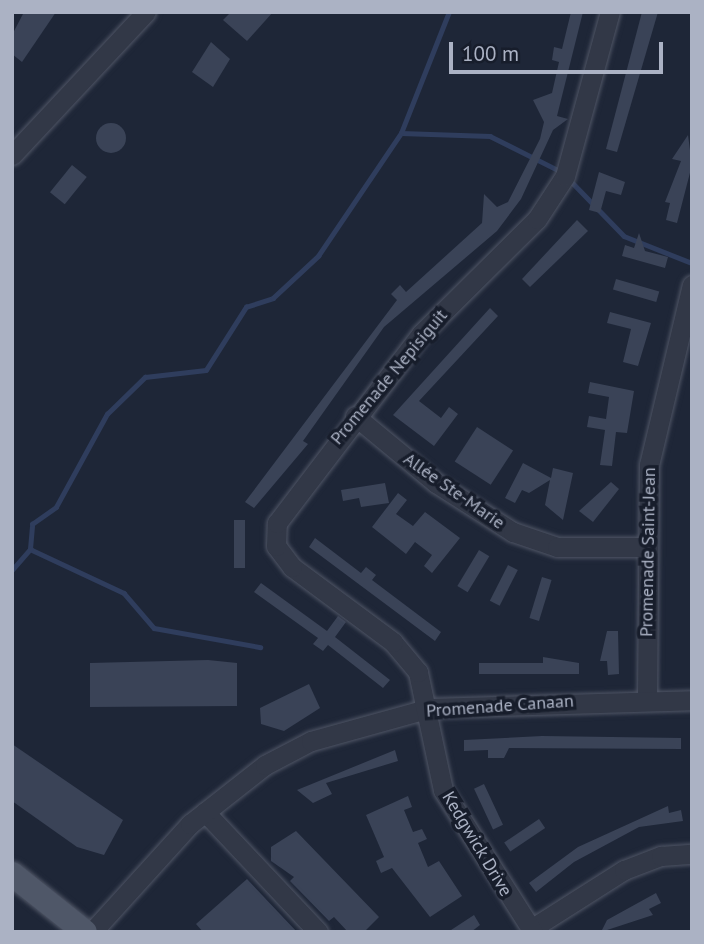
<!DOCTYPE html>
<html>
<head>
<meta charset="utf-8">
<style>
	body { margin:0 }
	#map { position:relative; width:704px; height:944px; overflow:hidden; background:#1e2637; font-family:"PT Sans",sans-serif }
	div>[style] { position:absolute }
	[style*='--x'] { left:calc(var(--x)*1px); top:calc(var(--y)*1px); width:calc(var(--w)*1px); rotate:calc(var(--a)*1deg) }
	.stream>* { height:4.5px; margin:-2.25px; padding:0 2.25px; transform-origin:2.25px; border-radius:2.25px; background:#2f3d5d }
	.building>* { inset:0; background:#3a4357; transform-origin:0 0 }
	.round { border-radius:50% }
	.roads { filter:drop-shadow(0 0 2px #4f5565) drop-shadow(0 0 2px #4f5565) }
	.minor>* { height:19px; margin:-9.5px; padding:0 9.5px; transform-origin:9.5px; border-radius:9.5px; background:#323847 }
	.major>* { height:24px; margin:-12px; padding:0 12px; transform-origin:12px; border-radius:12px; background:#4f5768 }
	span { translate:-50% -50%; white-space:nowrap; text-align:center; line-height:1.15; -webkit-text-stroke:7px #171d2b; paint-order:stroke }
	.street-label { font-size:18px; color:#abb2c4 }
	.frame { position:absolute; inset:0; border:14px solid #abb2c4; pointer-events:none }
	.scale { position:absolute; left:449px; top:42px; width:214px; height:32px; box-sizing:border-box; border:4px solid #abb2c4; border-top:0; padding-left:9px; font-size:21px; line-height:24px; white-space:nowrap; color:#abb2c4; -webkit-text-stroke:5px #171d2b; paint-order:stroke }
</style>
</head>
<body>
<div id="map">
	<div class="stream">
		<i style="--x:401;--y:133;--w:89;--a:1.9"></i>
		<i style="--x:490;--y:136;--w:78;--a:26.6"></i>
		<i style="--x:569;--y:179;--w:79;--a:46"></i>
		<i style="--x:624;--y:236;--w:73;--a:21.7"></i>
		<i style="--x:30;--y:549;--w:25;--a:-85"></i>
		<i style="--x:32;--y:524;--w:29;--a:-35"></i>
		<i style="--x:56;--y:507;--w:106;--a:-61.3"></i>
		<i style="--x:107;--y:414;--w:53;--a:-44.2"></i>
		<i style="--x:145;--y:377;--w:61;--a:-6.5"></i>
		<i style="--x:206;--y:370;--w:75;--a:-57.6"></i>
		<i style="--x:246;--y:307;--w:28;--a:-18"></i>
		<i style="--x:273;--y:298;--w:62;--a:-43"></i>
		<i style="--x:318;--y:256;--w:148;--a:-56"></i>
		<i style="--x:401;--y:133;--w:130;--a:-68.4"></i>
		<i style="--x:30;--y:549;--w:104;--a:25.1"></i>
		<i style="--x:124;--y:593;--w:46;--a:49.4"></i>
		<i style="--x:154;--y:628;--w:108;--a:10.2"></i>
		<i style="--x:12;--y:570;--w:28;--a:-49"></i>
	</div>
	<div class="building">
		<i style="clip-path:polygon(24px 12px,56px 12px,22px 62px,12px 54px,12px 35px)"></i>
		<i style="clip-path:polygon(231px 12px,273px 12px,247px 41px,223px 20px)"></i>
		<i style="clip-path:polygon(571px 12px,583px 12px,557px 116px,568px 119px,553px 130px,521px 199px,497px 231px,384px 327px,303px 441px,308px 444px,254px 508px,245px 502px,397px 300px,391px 294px,400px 285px,406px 292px,482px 223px,484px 194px,497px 207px,508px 202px,540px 139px,544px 122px,533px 100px,552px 93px,559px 62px,552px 60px,554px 47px,562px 49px)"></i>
		<i style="clip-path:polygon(642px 12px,658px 12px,617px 152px,606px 149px)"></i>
		<i style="clip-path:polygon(211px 42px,230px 59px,213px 87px,192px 72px)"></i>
		<i class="round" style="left:96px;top:123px;width:30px;height:30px"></i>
		<i style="clip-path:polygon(688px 135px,692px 165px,677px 223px,666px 220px,670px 203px,665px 202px,681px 161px,672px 159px)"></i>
		<i style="left:72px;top:165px;width:19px;height:35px;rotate:39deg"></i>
		<i style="clip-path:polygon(599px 172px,625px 182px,621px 195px,606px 191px,600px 213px,589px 210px)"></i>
		<i style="clip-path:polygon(577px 220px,588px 231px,530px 287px,522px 279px)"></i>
		<i style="clip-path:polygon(639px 233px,645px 251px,668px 257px,665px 268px,622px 256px,625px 245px,634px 248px)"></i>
		<i style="left:616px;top:279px;width:45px;height:11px;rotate:16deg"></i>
		<i style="clip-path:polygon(490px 308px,498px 316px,419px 401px,441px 418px,449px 407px,458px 414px,434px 446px,393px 415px)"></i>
		<i style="clip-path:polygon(610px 312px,651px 323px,638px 366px,623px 362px,631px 329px,607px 323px)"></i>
		<i style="clip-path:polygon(590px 382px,634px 391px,627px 433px,616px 432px,612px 466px,600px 465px,605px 430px,587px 427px,589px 416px,606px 419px,609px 397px,588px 393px)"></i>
		<i style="left:477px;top:427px;width:43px;height:41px;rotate:33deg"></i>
		<i style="clip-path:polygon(523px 463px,551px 478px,553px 468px,573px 473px,563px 520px,545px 505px,550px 480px,529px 493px,522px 490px,515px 503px,505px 498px)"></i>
		<i style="clip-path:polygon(611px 482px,619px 489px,593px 522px,579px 511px)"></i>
		<i style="clip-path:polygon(385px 483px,389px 503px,361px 507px,359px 498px,343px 501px,341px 490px)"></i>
		<i style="clip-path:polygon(398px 493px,407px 500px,396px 514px,413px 526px,425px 512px,460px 538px,432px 573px,424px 566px,432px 555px,415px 542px,406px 554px,372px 527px)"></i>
		<i style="left:234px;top:520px;width:11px;height:48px"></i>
		<i style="clip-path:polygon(315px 538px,361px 573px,366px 567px,376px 575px,372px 580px,441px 632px,435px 641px,309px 547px)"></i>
		<i style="left:479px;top:550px;width:12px;height:42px;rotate:31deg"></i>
		<i style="left:508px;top:565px;width:11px;height:40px;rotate:27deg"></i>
		<i style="left:542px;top:577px;width:10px;height:43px;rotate:17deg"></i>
		<i style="clip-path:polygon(261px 583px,327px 631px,338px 616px,346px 622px,335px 637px,390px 680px,383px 688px,328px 645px,323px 651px,313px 644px,318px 638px,254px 592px)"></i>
		<i style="clip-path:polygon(607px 631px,618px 631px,619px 674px,608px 675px,607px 661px,600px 661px)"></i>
		<i style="clip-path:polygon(543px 657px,579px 663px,579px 674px,479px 674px,479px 663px,543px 663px)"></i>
		<i style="clip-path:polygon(208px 660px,237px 663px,237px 706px,90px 707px,90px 663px)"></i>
		<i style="clip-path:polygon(309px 684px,320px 708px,284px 731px,261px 724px,260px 708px)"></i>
		<i style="clip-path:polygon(542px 736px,681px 738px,681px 749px,509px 748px,504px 758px,488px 758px,488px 750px,464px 751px,464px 740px)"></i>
		<i style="clip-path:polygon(12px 744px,123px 820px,104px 855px,77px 847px,12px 801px)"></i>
		<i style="clip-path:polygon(395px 750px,398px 761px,326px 783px,332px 794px,313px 803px,297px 790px)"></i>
		<i style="left:484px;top:784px;width:45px;height:11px;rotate:65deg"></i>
		<i style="clip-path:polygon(408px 796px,412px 807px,404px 810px,413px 832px,422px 829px,427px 839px,418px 843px,428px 867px,439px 861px,462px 896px,430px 917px,392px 868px,381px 873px,376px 861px,384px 857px,366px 815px)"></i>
		<i style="clip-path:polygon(668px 806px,669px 813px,681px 810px,683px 821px,639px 827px,574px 862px,536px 892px,529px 883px,578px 847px)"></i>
		<i style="left:539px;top:819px;width:11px;height:42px;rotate:56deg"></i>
		<i style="clip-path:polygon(296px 831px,379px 917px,364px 932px,348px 932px,334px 917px,329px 921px,290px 881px,294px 877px,271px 861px,271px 847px)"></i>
		<i style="clip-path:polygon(247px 879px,297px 932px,203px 932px,196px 924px)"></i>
		<i style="clip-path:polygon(656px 893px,661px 903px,649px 909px,653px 915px,601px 932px,607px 920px)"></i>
		<i style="clip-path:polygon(474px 915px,480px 925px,471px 932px,448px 932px)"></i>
	</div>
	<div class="roads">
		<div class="minor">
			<i style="--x:12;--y:155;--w:196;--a:-46.9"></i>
			<i style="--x:355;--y:416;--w:105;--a:39.6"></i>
			<i style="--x:436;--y:483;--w:91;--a:32.5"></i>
			<i style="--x:513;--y:532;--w:46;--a:18.8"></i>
			<i style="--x:557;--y:547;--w:91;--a:0"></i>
			<i style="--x:647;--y:699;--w:234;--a:-89.5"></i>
			<i style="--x:649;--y:465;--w:185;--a:-76.6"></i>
			<i style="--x:205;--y:812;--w:165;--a:46.7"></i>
			<i style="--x:531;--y:929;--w:110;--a:-32.4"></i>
			<i style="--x:624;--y:870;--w:40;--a:-21"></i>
			<i style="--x:661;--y:856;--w:31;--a:-4"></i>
			<i style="--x:92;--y:932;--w:146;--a:-47.8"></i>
			<i style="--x:190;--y:824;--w:95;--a:-38.2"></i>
			<i style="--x:265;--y:765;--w:52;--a:-27.6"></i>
			<i style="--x:311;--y:741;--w:123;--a:-15.5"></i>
			<i style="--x:430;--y:708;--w:262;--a:-1.7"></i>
			<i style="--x:533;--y:932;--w:168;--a:-122.4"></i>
			<i style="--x:443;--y:790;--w:121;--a:-102"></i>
			<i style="--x:418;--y:672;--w:39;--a:-130"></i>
			<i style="--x:393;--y:642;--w:126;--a:-143.4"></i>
			<i style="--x:292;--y:567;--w:26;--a:-127"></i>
			<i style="--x:276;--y:546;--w:23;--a:-88"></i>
			<i style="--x:277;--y:523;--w:238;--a:-52.7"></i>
			<i style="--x:421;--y:334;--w:163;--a:-44.8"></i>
			<i style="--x:537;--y:219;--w:51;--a:-56.9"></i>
			<i style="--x:565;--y:176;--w:170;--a:-74.7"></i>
		</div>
		<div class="major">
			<i style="--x:12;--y:874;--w:93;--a:38.5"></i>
		</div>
	</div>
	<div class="street-label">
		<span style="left:389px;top:377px;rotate:-50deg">Promenade Nepisiguit</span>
		<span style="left:454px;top:491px;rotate:35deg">Allée Ste-Marie</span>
		<span style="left:648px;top:552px;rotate:-89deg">Promenade Saint-Jean</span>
		<span style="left:500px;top:706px;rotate:-4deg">Promenade Canaan</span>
		<span style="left:477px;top:844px;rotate:59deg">Kedgwick Drive</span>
	</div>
	<div class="frame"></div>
	<div class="scale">100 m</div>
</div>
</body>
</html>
